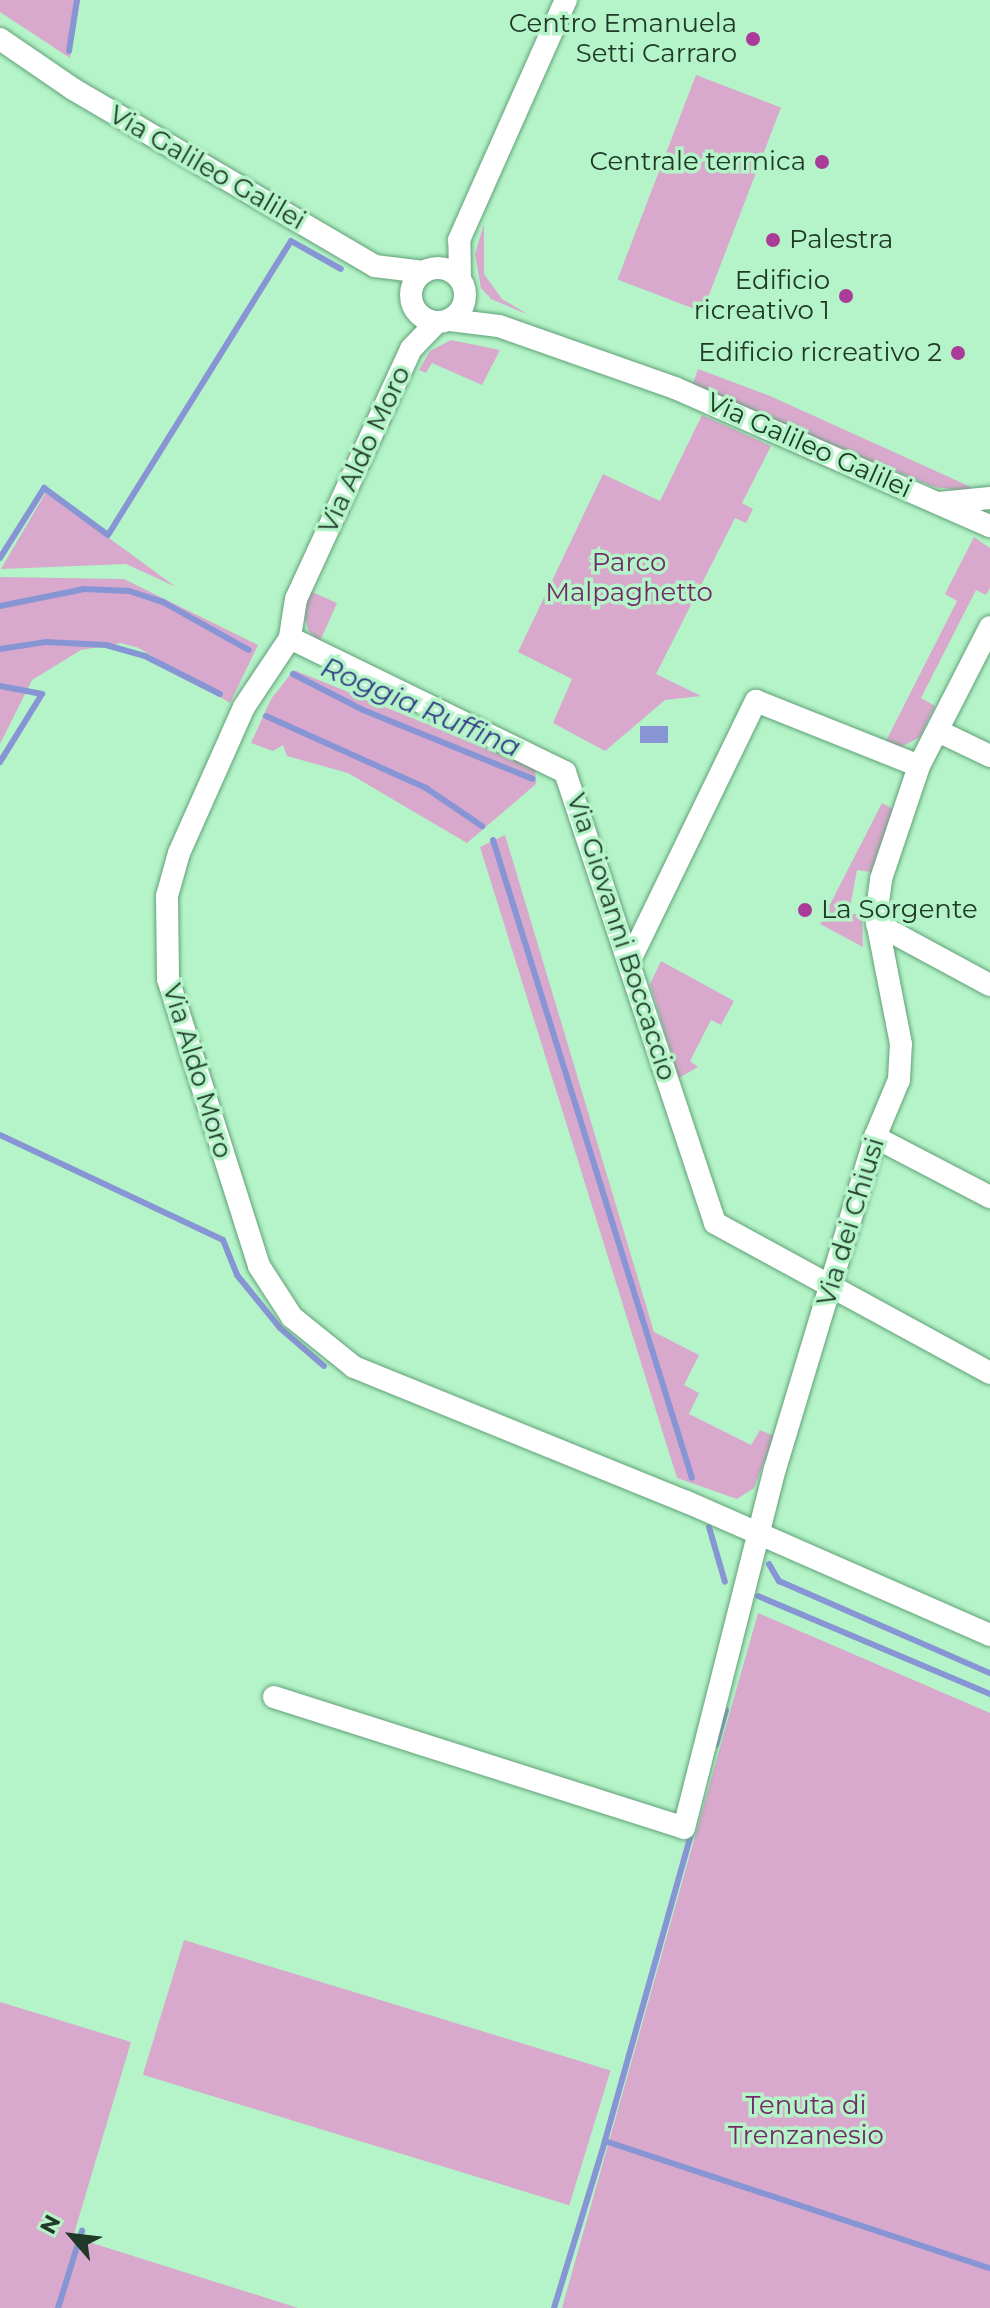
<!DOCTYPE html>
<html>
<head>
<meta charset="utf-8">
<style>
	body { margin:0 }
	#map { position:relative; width:990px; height:2308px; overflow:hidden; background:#b4f4c8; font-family:Montserrat,sans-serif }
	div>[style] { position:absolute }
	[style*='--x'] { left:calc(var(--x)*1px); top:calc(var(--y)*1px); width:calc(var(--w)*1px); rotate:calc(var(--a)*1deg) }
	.green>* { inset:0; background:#d8a9cd; transform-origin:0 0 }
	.water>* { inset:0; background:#8795d4; transform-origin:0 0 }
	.stream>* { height:6px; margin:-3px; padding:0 3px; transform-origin:3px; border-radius:3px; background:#8795d4 }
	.roads { filter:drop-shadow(0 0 2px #62a078) drop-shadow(0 0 2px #62a078) }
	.minor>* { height:22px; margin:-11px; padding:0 11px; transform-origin:11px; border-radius:11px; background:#fff }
	.minor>.ring { margin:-11px; padding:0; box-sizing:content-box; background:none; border:22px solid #fff; border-radius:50% }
	.dots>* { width:22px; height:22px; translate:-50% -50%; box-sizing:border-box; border:4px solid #b4f4c8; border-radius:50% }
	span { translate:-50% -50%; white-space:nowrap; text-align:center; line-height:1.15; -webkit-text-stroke:7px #b4f4c8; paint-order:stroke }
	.poi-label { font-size:26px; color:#203929 }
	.right { translate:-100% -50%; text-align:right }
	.left { translate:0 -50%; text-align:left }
	.street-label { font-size:26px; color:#203929 }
	.park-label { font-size:26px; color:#722b67 }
	.water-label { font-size:28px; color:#333b87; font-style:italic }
	.north { position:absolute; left:32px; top:2196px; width:80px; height:80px; -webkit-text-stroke:6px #b4f4c8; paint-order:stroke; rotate:298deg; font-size:22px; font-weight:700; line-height:32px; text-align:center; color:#203929 }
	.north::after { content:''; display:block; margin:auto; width:28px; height:36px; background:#203929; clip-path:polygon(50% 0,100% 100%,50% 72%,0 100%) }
</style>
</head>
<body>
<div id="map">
	<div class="green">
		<i style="clip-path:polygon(0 0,80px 0,70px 58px,0 12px)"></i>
		<i style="left:696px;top:75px;width:91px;height:219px;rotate:21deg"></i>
		<i style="clip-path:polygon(484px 224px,484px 274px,502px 299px,529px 315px,491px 299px,481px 288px,475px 254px)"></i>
		<i style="clip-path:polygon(451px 340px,500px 350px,482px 385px,432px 363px,426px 373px,419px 370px,430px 351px)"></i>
		<i style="clip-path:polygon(698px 369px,770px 396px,971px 487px,969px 491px,934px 487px,692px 386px)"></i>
		<i style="clip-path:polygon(702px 415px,771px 446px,742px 503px,753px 509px,746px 523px,735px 518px,656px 674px,701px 696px,665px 700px,605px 751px,553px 723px,572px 679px,518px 652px,603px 474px,660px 501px)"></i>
		<i style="clip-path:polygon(46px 492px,176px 587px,126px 564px,1px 569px)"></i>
		<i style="clip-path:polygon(974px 537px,990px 548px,990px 588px,986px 595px,976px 590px,921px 698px,935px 706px,920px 737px,895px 750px,884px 745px,957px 601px,945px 594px)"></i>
		<i style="clip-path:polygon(0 577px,124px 579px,258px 645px,230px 703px,139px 648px,121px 643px,81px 650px,32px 680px,0 744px)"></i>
		<i style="clip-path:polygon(310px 591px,337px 603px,320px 641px,309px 632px,303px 612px)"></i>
		<i style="clip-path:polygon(294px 670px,535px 768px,536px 784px,467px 843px,348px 773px,287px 756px,283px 745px,273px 751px,251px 743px,271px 699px)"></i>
		<i style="clip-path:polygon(882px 803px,893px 809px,871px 872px,857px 870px,849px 913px,862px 915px,863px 947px,820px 924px)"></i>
		<i style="clip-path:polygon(505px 835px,654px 1332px,699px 1355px,684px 1385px,699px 1393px,689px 1414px,751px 1445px,760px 1430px,774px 1436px,754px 1488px,737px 1499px,677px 1478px,480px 847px)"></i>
		<i style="clip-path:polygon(661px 961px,734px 1001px,721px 1025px,711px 1020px,690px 1061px,698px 1067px,679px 1078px,650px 984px)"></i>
		<i style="clip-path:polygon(758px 1613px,990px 1713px,990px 2308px,562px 2308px)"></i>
		<i style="left:184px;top:1940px;width:446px;height:141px;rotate:17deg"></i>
		<i style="clip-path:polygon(0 2002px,131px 2042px,73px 2237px,298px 2308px,0 2308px)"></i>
	</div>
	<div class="water">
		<i style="left:640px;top:726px;width:28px;height:17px"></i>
	</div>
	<div class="stream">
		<i style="--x:69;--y:51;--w:52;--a:-81.1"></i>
		<i style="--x:0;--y:558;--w:83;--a:-57.8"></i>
		<i style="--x:44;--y:488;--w:79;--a:36.3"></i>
		<i style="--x:108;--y:535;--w:346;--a:-58.1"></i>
		<i style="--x:291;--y:241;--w:57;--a:29.2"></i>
		<i style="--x:0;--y:606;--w:86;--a:-11.4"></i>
		<i style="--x:84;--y:589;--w:45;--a:2.5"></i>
		<i style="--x:129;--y:591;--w:36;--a:18"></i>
		<i style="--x:163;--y:602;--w:98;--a:29.2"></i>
		<i style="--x:0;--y:649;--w:47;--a:-8.7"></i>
		<i style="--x:46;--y:642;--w:60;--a:2.9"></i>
		<i style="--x:106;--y:645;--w:41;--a:15.8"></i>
		<i style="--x:145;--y:656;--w:84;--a:26.9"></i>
		<i style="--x:293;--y:674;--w:79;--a:27.2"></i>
		<i style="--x:363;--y:710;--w:183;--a:22.1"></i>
		<i style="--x:0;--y:686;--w:43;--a:10.8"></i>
		<i style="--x:42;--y:694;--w:80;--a:121.7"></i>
		<i style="--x:266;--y:716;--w:175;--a:24.2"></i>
		<i style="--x:426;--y:788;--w:68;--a:34.2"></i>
		<i style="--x:493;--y:840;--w:668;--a:72.68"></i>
		<i style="--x:0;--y:1135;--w:246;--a:25.2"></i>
		<i style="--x:223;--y:1240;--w:38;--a:68"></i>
		<i style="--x:237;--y:1275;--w:68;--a:50.9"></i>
		<i style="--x:280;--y:1328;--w:58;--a:40.8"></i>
		<i style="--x:709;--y:1527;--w:57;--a:73.8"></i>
		<i style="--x:769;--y:1564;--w:20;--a:60"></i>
		<i style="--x:779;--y:1581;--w:230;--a:23.6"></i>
		<i style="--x:758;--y:1596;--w:252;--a:22.9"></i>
		<i style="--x:716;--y:1745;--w:36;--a:-74"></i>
		<i style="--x:692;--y:1831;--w:322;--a:105.7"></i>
		<i style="--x:605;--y:2141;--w:405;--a:18.3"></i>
		<i style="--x:58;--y:2308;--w:81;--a:-72.7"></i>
		<i style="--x:554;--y:2308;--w:175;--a:-73"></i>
	</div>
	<div class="roads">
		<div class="minor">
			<i style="--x:0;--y:39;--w:88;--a:34.4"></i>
			<i style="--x:73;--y:89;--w:350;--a:30.4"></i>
			<i style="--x:375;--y:266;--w:49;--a:7"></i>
			<i class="ring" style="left:411px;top:268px;width:32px;height:32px"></i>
			<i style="--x:460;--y:279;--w:39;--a:-91"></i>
			<i style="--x:459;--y:240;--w:263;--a:-66"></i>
			<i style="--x:450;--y:320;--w:49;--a:7"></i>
			<i style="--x:499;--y:326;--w:187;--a:19.4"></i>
			<i style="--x:675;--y:388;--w:344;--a:23.7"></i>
			<i style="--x:437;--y:322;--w:37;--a:134"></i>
			<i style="--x:411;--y:349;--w:275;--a:114.7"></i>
			<i style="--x:296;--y:599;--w:39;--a:99"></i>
			<i style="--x:290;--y:638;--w:83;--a:123.7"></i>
			<i style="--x:244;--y:707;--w:160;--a:114"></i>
			<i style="--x:179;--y:853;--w:45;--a:105.6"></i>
			<i style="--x:167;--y:896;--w:83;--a:89.3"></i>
			<i style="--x:168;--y:979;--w:301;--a:72.4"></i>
			<i style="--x:259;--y:1266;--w:61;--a:57.1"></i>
			<i style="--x:292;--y:1317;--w:80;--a:38.9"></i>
			<i style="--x:354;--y:1367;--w:359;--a:22.1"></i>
			<i style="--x:687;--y:1502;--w:331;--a:23.7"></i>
			<i style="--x:939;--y:503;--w:51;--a:-5.6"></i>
			<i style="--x:290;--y:638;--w:306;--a:26"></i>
			<i style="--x:565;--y:772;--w:475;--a:71.6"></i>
			<i style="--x:715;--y:1223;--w:313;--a:28.6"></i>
			<i style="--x:938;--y:731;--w:58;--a:25.7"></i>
			<i style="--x:877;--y:924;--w:128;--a:28.4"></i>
			<i style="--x:631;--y:958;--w:286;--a:-64.1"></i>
			<i style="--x:756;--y:701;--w:175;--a:21.7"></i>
			<i style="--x:875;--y:1137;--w:130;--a:27.6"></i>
			<i style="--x:274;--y:1697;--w:430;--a:17.7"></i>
			<i style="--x:684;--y:1828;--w:370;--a:-75.8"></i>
			<i style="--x:775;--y:1469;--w:347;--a:-73.2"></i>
			<i style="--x:875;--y:1137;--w:62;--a:-67.2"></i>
			<i style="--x:899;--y:1080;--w:36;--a:-87"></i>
			<i style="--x:901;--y:1044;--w:130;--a:-101.1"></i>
			<i style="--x:876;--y:916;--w:37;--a:-82"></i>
			<i style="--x:881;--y:879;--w:119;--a:-71.4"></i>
			<i style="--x:919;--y:766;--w:156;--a:-62.9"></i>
		</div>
	</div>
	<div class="dots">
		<i style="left:753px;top:39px;background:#aa3b99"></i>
		<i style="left:822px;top:162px;background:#aa3b99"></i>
		<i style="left:773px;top:240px;background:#aa3b99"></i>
		<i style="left:846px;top:296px;background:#aa3b99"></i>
		<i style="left:958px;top:353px;background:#aa3b99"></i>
		<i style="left:805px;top:910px;background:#aa3b99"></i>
	</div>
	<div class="poi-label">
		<span class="right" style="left:737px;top:39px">Centro Emanuela<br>Setti Carraro</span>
		<span class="right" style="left:806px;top:162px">Centrale termica</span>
		<span class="left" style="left:789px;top:240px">Palestra</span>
		<span class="right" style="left:830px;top:296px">Edificio<br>ricreativo 1</span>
		<span class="right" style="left:942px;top:353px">Edificio ricreativo 2</span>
		<span class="left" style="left:821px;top:910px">La Sorgente</span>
	</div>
	<div class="street-label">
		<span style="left:207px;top:168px;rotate:30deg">Via Galileo Galilei</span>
		<span style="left:809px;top:446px;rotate:24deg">Via Galileo Galilei</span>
		<span style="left:365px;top:450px;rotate:-65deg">Via Aldo Moro</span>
		<span style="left:621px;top:937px;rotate:72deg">Via Giovanni Boccaccio</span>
		<span style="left:197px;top:1071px;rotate:73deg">Via Aldo Moro</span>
		<span style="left:851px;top:1222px;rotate:-73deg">Via dei Chiusi</span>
	</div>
	<div class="park-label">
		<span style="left:629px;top:578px">Parco<br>Malpaghetto</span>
		<span style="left:806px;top:2121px">Tenuta di<br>Trenzanesio</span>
	</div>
	<div class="water-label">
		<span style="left:421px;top:707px;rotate:23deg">Roggia Ruffina</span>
	</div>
	<div class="north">N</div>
</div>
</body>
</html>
